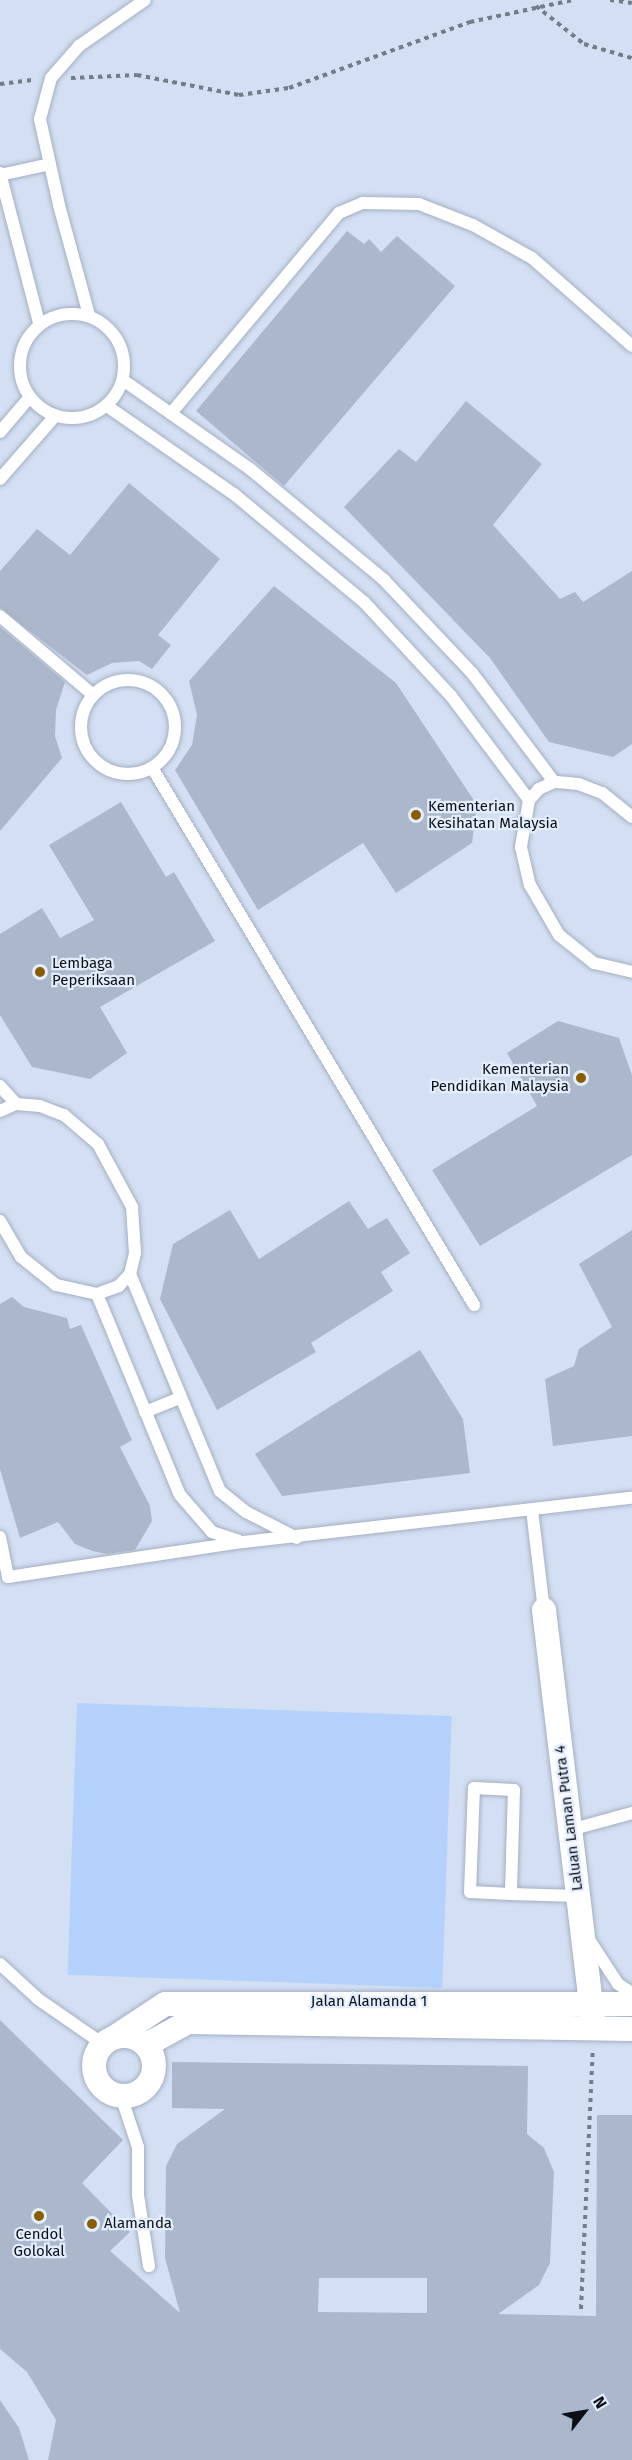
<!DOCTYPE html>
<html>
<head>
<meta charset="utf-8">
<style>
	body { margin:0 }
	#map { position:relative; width:632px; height:2460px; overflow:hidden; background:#d3e0f3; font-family:"Fira Sans",sans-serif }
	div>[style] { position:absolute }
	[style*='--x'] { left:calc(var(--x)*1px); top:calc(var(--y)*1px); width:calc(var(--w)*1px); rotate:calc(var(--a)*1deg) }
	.green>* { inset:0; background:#b4d1fc; transform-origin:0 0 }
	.building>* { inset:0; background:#abb8cb }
	.path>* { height:4px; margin-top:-2px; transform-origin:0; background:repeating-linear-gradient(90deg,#737c89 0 4.5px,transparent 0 9px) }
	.roads { filter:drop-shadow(0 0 2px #a3afc2) drop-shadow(0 0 2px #a3afc2) }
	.service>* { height:12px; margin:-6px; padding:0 6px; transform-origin:6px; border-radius:6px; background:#fff }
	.service>.ring { margin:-6px; padding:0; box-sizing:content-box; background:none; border:12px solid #fff; border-radius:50% }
	.minor>* { height:24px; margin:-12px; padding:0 12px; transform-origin:12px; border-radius:12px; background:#fff }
	.minor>.ring { margin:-12px; padding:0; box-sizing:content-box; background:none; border:24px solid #fff; border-radius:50% }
	.dots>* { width:16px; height:16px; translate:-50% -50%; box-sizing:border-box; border:3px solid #e2edfd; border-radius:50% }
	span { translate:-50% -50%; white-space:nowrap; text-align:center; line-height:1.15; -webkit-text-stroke:4.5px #e2edfd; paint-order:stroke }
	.poi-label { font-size:15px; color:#0c1016 }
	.left { translate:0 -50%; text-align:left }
	.right { translate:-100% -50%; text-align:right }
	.street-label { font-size:15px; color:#0c1016 }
	.north { position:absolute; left:554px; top:2382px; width:60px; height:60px; -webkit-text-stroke:4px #e2edfd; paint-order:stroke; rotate:59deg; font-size:16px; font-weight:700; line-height:24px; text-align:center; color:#0c1016 }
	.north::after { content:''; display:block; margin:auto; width:21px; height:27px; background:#0c1016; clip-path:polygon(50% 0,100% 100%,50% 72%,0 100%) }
</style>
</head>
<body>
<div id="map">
	<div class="green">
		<i style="left:77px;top:1703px;width:375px;height:272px;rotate:2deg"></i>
	</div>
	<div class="building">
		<i style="clip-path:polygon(347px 231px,364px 244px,369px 239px,381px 252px,397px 236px,455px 286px,284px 486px,196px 411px)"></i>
		<i style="clip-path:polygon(466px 401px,542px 464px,493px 525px,560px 599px,575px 592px,583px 602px,632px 571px,632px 744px,613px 757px,549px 742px,490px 658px,344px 507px,399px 449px,416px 462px)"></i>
		<i style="clip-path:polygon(129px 483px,220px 559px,158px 635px,171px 645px,152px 669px,139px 661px,112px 663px,87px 675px,0 608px,0 571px,37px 529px,70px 555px)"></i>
		<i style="clip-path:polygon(274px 586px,396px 683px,477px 805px,472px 843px,396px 893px,363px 843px,258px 910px,175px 770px,192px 745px,197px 715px,189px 681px)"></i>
		<i style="clip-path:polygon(0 627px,65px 682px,56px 710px,55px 736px,62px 758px,0 831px)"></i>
		<i style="clip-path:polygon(121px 802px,166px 877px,174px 872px,215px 941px,100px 1007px,127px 1053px,90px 1079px,32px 1067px,0 1015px,0 934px,42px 908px,60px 938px,94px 920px,49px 845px)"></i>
		<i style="clip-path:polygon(558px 1021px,619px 1038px,632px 1075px,632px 1155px,480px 1246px,432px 1170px,537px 1106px,507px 1053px)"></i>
		<i style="clip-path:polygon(349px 1201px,368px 1229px,387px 1218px,410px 1253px,381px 1272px,393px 1291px,311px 1343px,316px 1352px,217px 1410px,160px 1299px,173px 1244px,230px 1210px,259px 1259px)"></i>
		<i style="clip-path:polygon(632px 1230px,632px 1436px,553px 1446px,545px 1379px,574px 1366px,579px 1349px,612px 1327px,579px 1264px)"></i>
		<i style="clip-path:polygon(12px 1297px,24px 1307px,67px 1318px,70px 1329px,81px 1325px,132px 1440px,120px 1447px,150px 1506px,152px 1521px,135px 1550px,107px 1554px,92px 1551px,75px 1544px,58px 1522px,20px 1538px,0 1469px,0 1304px)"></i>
		<i style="clip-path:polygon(420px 1350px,463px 1419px,470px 1473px,282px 1496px,255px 1454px)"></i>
		<i style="clip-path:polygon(evenodd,0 2020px,123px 2140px,82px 2183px,130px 2232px,110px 2251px,180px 2313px,165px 2258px,166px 2166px,177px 2144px,225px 2109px,172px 2108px,172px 2062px,528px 2066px,527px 2134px,544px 2148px,554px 2172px,550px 2263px,539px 2285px,498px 2314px,596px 2316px,597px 2115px,632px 2115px,632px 2460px,48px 2460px,56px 2420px,27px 2372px,0 2349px,0 2020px,319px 2278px,427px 2278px,427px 2313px,318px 2312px,319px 2278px)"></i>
		<i style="clip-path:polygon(0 2400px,19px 2428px,29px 2460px,0 2460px)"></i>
	</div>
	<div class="path">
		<i style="--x:610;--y:0;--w:22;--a:8"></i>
		<i style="--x:536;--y:6;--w:61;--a:38.4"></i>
		<i style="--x:584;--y:44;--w:50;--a:16.3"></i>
		<i style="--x:71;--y:78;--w:66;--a:-2.6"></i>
		<i style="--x:137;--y:75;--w:104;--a:11.1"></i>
		<i style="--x:239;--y:95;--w:50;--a:-8"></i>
		<i style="--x:289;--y:88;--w:193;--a:-20"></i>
		<i style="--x:470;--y:22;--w:105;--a:-12.1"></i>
		<i style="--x:0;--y:84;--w:34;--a:-7"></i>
		<i style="--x:581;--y:2309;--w:261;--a:-87.4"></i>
	</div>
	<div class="roads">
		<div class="service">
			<i style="--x:0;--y:173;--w:155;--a:75.4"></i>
			<i style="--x:0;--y:175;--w:51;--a:-12.4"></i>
			<i class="ring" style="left:20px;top:314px;width:92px;height:92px"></i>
			<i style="--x:89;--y:315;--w:114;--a:-105.3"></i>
			<i style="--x:59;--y:205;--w:88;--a:-102.5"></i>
			<i style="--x:40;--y:119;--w:42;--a:-75"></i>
			<i style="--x:51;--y:78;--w:43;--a:-48.8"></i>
			<i style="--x:79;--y:46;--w:80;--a:-34.9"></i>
			<i style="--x:123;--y:380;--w:155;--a:35"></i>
			<i style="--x:250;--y:469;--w:174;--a:39.6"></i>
			<i style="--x:384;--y:580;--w:128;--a:46.6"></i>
			<i style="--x:472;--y:673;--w:136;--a:53"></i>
			<i style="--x:107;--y:406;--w:156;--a:34.8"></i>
			<i style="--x:235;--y:495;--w:168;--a:39.7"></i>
			<i style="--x:364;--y:602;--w:128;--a:47.2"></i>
			<i style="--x:451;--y:696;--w:130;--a:53.1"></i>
			<i style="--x:172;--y:412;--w:260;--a:-50"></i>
			<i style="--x:339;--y:213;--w:26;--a:-23"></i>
			<i style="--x:363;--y:203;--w:56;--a:1"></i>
			<i style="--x:419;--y:204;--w:58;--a:21.3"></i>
			<i style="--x:473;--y:225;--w:68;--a:29.2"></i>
			<i style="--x:532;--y:258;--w:133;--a:41.3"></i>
			<i style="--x:0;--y:432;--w:45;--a:-49.5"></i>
			<i style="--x:0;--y:479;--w:84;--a:-48.9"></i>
			<i style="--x:0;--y:616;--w:121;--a:40.3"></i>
			<i class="ring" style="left:81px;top:680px;width:82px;height:82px"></i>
			<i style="--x:153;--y:769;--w:625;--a:59.08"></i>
			<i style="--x:632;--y:817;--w:38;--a:-141"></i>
			<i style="--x:602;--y:793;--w:25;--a:-159"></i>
			<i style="--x:579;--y:784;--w:25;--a:-175"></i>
			<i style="--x:554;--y:782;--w:17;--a:155"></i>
			<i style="--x:539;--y:789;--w:15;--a:132"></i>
			<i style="--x:529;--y:800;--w:48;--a:99.7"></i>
			<i style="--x:521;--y:847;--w:39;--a:77"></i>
			<i style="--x:530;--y:885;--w:58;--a:59.9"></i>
			<i style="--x:559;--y:935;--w:45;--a:38.7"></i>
			<i style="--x:594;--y:963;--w:39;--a:13"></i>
			<i style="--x:0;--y:1086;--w:24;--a:48"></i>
			<i style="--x:0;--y:1111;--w:17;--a:-24"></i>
			<i style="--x:16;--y:1104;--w:24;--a:5"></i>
			<i style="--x:40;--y:1106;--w:26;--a:21"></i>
			<i style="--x:64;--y:1115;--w:45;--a:40.5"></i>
			<i style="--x:98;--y:1144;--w:72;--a:61.6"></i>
			<i style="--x:132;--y:1207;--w:46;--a:86.3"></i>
			<i style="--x:135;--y:1253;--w:22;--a:103"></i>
			<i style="--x:130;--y:1274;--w:16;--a:133"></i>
			<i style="--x:119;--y:1286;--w:23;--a:160"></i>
			<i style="--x:97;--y:1294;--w:42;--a:-167.6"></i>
			<i style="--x:56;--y:1285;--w:45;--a:-141.3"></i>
			<i style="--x:21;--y:1257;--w:42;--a:-120.3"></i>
			<i style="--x:130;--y:1274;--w:235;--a:67.5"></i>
			<i style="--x:220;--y:1491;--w:33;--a:39"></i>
			<i style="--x:246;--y:1512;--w:57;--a:27"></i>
			<i style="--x:97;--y:1294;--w:217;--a:67.6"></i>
			<i style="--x:180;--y:1495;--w:49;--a:49.1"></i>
			<i style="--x:212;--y:1532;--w:28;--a:18"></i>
			<i style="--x:145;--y:1412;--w:38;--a:-22"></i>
			<i style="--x:532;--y:1510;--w:101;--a:83.2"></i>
			<i style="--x:0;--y:1537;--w:41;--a:78.7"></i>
			<i style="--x:8;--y:1577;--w:238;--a:-8.5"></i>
			<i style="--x:243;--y:1542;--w:391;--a:-6.5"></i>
			<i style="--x:570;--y:1830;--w:64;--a:-15.3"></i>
			<i style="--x:511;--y:1894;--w:41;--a:-177.2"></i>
			<i style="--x:470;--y:1892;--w:104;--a:-87.8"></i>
			<i style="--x:474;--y:1788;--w:40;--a:2.9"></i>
			<i style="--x:514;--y:1790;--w:104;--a:91.7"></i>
			<i style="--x:511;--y:1894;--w:67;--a:1.7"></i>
			<i style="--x:590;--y:1941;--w:51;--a:56.9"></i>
			<i style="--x:618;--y:1984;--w:17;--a:33"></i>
			<i style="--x:0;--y:1964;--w:52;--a:42.6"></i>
			<i style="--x:38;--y:1999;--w:79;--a:34.7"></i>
			<i style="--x:121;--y:2096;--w:54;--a:71.6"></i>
			<i style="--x:138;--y:2147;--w:48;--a:90"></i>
			<i style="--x:138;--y:2195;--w:72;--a:81.2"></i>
		</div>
		<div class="minor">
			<i style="--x:544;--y:1610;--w:412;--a:83.2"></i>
			<i class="ring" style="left:94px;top:2036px;width:36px;height:36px"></i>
			<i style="--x:115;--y:2037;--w:60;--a:-33.4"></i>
			<i style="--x:165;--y:2004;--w:467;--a:0"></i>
			<i style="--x:146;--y:2045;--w:48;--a:-28.7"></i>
			<i style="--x:188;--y:2022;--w:444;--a:0.9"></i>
		</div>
	</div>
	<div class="dots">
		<i style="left:416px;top:815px;background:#8b5d01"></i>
		<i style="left:40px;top:972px;background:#8b5d01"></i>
		<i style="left:581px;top:1078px;background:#8b5d01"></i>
		<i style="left:39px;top:2216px;background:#8b5d01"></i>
		<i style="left:92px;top:2224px;background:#8b5d01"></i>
	</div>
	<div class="poi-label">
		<span class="left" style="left:428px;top:815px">Kementerian<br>Kesihatan Malaysia</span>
		<span class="left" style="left:52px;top:972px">Lembaga<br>Peperiksaan</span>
		<span class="right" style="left:569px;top:1078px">Kementerian<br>Pendidikan Malaysia</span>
		<span class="left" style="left:104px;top:2224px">Alamanda</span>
		<span style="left:39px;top:2243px">Cendol<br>Golokal</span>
	</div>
	<div class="street-label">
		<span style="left:569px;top:1818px;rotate:-97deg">Laluan Laman Putra 4</span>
		<span style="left:369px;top:2002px">Jalan Alamanda 1</span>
	</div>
	<div class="north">N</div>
</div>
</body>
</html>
